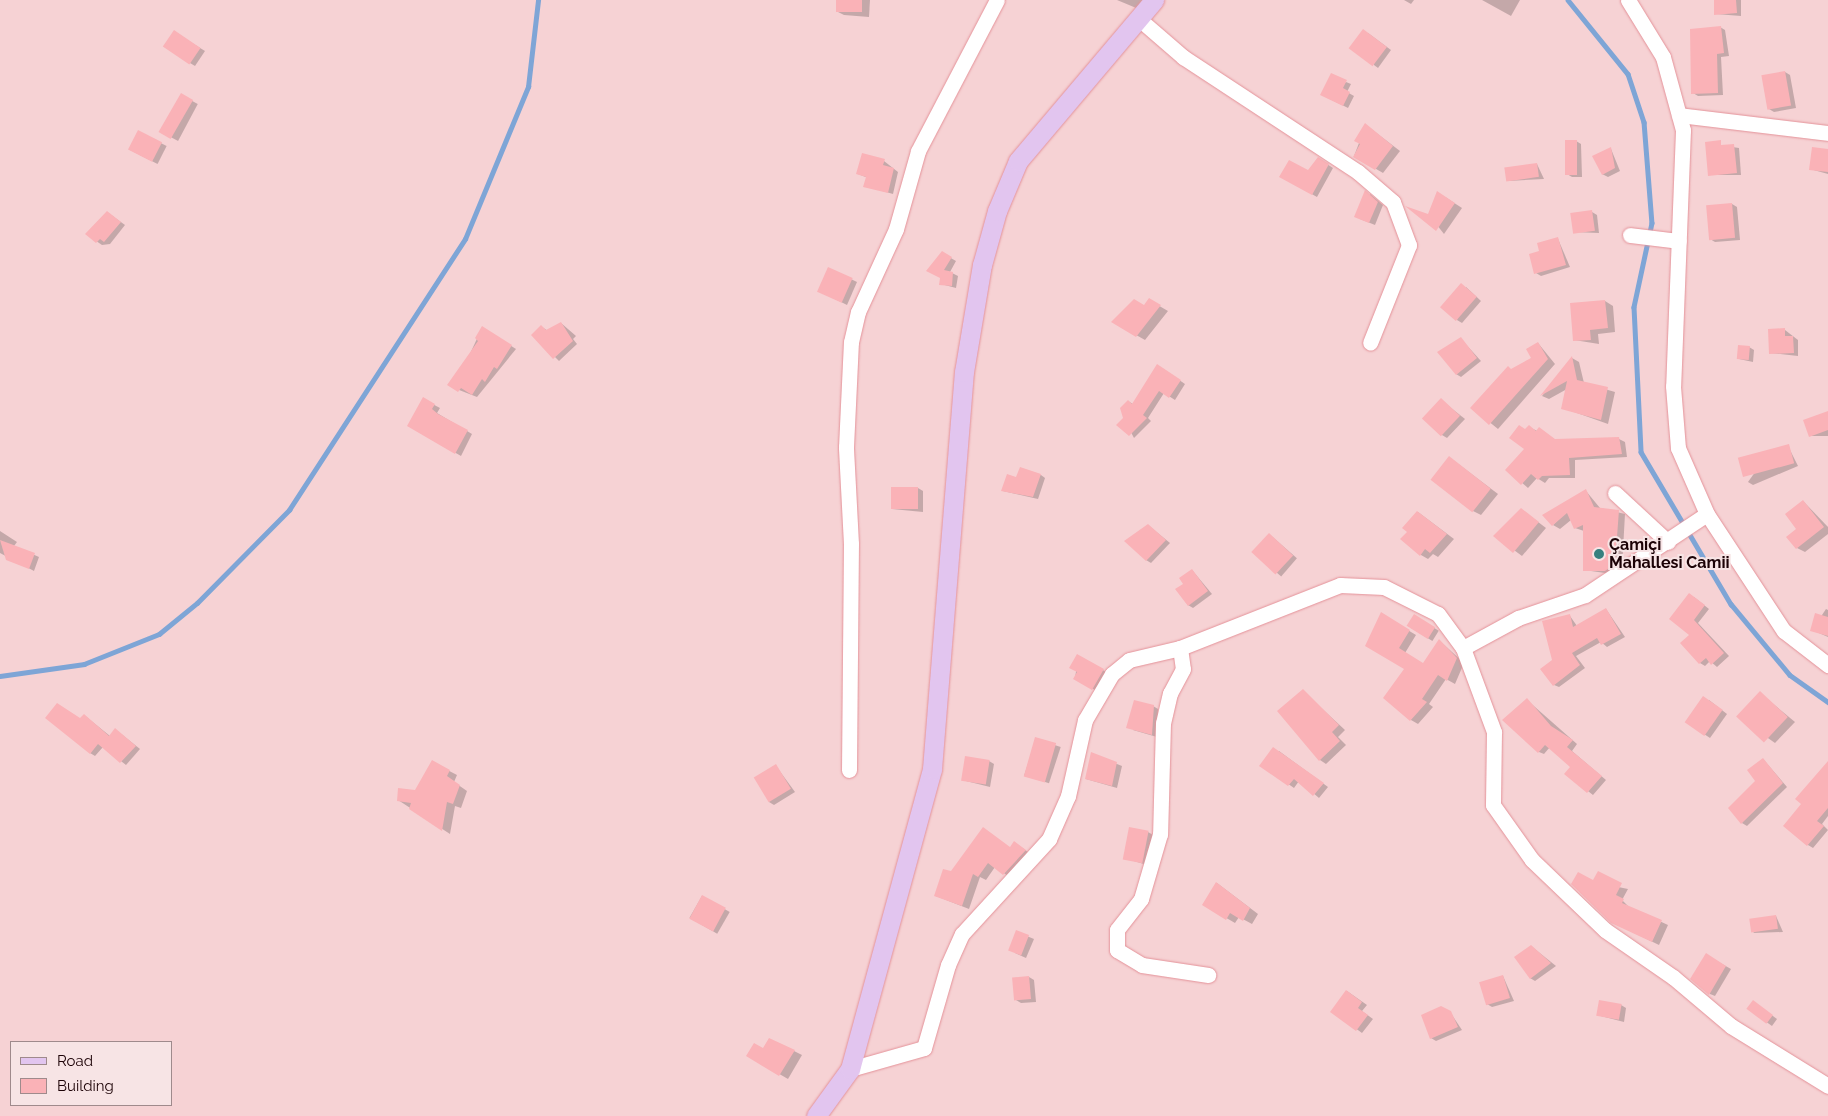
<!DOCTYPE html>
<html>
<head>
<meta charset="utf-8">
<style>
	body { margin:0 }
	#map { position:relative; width:1828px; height:1116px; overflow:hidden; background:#f6d2d4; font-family:Raleway,sans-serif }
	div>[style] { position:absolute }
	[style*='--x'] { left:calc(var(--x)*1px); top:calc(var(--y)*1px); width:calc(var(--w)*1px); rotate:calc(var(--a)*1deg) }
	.shadow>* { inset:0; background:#0003; transform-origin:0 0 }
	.stream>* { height:4.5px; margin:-2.25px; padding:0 2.25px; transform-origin:2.25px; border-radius:2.25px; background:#7ea5d6 }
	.building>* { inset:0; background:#fab2b7; transform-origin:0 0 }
	.roads { filter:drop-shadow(0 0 1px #e49299) drop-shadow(0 0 1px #e49299) }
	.minor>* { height:15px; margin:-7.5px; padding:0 7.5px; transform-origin:7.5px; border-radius:7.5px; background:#fff }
	.major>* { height:19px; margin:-9.5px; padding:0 9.5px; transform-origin:9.5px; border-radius:9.5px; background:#e2c5ef }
	.dots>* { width:14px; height:14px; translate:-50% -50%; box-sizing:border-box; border:2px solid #f7e4e5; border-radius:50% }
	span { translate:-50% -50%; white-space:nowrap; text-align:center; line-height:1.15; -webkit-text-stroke:4px #f7e4e5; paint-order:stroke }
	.poi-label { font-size:16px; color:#1c0206; font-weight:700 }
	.left { translate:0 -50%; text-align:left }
	.legend { position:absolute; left:10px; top:1041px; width:162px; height:65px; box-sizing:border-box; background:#f7e4e5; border:1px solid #9f8a8c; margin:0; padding:6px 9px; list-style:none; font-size:15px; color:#1c0206 }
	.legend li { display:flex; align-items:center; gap:10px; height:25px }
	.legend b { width:25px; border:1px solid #9f8a8c }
</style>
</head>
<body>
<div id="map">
	<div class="shadow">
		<i style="clip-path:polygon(838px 0,870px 0,869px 17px,844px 15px,836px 11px)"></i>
		<i style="clip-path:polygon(1117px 0,1145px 0,1141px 10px)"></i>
		<i style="clip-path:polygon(1404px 0,1414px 0,1411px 4px)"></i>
		<i style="clip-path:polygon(1482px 0,1520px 0,1511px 16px)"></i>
		<i style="clip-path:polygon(1715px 0,1741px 0,1741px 16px,1716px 14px)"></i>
		<i style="clip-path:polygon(1720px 27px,1725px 30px,1729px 56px,1721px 57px,1723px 95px,1698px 96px,1693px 93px)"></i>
		<i style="clip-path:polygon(1368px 33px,1391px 50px,1378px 68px,1374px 65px)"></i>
		<i style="clip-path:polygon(179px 35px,205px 51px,195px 66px,190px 63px)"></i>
		<i style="clip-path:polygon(1785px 72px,1790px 75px,1796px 108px,1774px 112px,1769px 109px)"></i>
		<i style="clip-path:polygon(1346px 82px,1351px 84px,1347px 92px,1354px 96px,1348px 108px,1326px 97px)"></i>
		<i style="left:181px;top:95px;width:19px;height:42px;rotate:28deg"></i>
		<i style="clip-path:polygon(1366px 125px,1400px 151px,1383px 173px,1354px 156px)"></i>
		<i style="left:139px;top:132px;width:31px;height:20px;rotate:27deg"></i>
		<i style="clip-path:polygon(1576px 141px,1581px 144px,1582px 177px,1572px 177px,1567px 174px)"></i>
		<i style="clip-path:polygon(1706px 143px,1739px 148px,1741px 175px,1709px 175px)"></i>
		<i style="clip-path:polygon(1611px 149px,1620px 171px,1608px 177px,1602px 174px)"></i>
		<i style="clip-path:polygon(1828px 151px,1828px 174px,1810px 169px)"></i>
		<i style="clip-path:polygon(1318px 158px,1333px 168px,1317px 197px,1281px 177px,1308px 172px)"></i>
		<i style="clip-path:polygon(884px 161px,898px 172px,893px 194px,865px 186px,868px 178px,858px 174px)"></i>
		<i style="clip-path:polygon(1537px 164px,1544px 179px,1508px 181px)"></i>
		<i style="clip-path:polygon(1370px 194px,1383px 205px,1375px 225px,1360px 219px)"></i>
		<i style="clip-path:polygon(1445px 197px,1462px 208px,1444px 234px,1429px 215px)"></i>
		<i style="clip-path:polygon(1732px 204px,1737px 207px,1740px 240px,1715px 242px,1710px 239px)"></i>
		<i style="clip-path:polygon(107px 212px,125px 225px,110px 244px,102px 245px,86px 234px)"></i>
		<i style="clip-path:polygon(1592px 212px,1597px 215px,1599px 233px,1573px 232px)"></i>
		<i style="clip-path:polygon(1558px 239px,1570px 267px,1541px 276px,1536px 273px,1541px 252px)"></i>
		<i style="clip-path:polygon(942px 253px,956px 261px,950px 272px,958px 276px,956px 288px,941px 284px,941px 277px,928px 270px)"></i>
		<i style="clip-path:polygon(828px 268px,857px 282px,847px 305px,823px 293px)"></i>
		<i style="clip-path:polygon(1466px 287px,1481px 301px,1462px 323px,1457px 320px)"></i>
		<i style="clip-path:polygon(1149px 300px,1168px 311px,1145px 340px,1113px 322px,1145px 307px)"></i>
		<i style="clip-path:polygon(1605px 301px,1613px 306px,1615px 332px,1598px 334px,1599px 344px,1574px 340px)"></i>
		<i style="clip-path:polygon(561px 323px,576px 336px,573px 339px,577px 344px,559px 361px,533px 335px,542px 327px,548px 331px)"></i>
		<i style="clip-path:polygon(482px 328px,516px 349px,477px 397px,454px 388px)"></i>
		<i style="clip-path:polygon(1785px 330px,1798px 340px,1798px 356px,1770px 353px)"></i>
		<i style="clip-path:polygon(1461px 339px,1481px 361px,1461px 377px,1456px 374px)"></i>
		<i style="clip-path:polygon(1538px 343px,1555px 364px,1498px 429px,1472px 408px,1512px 370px,1532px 358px)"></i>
		<i style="clip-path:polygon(1749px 347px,1754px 350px,1753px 362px,1739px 359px)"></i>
		<i style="clip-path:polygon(1572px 358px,1579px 362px,1584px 383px,1615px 392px,1608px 424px,1563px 408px,1567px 389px,1549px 399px,1542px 396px)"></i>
		<i style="clip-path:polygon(1163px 369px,1185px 384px,1175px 400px,1164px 393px,1148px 418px,1151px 421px,1134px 438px,1124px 419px,1128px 401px,1133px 404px)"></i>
		<i style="clip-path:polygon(423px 399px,440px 408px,437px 413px,472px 434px,461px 456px,409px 426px)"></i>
		<i style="clip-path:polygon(1441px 400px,1465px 419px,1447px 438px,1442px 435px)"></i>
		<i style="clip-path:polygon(1828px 415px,1828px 436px,1810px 436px)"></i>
		<i style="clip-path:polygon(1529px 427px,1556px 440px,1619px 439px,1625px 442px,1627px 457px,1575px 460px,1575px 478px,1549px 478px,1545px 483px,1537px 478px,1528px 488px,1507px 470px,1526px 449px,1525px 430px)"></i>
		<i style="clip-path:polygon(1788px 446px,1798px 466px,1753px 485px,1748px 482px,1770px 451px)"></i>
		<i style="clip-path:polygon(1457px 463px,1498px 494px,1481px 515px,1473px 511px)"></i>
		<i style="clip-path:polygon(1041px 475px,1045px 478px,1038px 499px,1003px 491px,1017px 479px)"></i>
		<i style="clip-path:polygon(918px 488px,923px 491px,923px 512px,892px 509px)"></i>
		<i style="clip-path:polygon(1586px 491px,1600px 508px,1625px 514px,1622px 568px,1612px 574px,1584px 570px,1584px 531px,1575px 528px,1571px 520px,1560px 529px,1553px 525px)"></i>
		<i style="clip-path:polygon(1803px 501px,1828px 527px,1828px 534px,1805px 552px,1797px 548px)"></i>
		<i style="clip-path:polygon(1521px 509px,1546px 528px,1522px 556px,1495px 536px)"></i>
		<i style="clip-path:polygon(1418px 512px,1454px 539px,1438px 557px,1433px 554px,1428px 559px,1421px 555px,1408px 532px)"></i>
		<i style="clip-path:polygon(1148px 525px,1170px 543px,1151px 563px,1146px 560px)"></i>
		<i style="clip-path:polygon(0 531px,17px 542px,14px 546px,39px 557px,34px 571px,0 553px)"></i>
		<i style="left:1269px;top:534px;width:37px;height:24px;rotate:41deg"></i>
		<i style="clip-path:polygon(1192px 570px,1212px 594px,1193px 608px,1188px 605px,1185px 584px)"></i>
		<i style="clip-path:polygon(1694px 597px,1709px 609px,1698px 623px,1729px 656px,1717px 667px,1710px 661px,1705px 666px,1700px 663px,1691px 635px)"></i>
		<i style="clip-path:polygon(1606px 609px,1625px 637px,1607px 647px,1601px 642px,1576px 656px,1585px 668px,1559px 687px,1554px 685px,1553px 660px,1570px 616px,1577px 626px)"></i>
		<i style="clip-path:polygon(1826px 609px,1828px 610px,1828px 637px,1812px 630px)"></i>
		<i style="clip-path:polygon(1381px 614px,1416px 635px,1405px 653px,1423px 665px,1440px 641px,1464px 663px,1455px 684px,1446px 679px,1429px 704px,1433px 707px,1418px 724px,1411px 720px,1406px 669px)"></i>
		<i style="left:1415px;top:616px;width:28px;height:12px;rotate:32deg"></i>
		<i style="clip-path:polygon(1078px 656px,1108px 673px,1097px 691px,1075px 679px)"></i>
		<i style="clip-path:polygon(1303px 691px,1345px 730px,1338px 737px,1346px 745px,1326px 764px,1320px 760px)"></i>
		<i style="clip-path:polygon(1760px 693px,1795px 722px,1775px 743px,1738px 717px)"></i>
		<i style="clip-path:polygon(1527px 700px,1577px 744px,1572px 751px,1606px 780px,1593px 795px,1566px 774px,1572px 767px,1550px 747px,1544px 754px,1539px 752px)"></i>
		<i style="clip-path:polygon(1709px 700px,1727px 714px,1710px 738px,1686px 722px)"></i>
		<i style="clip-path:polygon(1153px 706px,1158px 709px,1157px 737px,1133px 730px)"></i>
		<i style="clip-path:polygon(84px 715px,110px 736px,120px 733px,140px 749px,126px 765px,103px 747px,95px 756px,90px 753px,81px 719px)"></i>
		<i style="left:1036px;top:739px;width:26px;height:38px;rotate:18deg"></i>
		<i style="clip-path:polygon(1279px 751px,1328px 787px,1319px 798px,1299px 781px,1294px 788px,1261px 765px)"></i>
		<i style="clip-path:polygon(1092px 754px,1122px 766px,1117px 788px,1086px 779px)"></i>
		<i style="clip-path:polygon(1763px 759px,1787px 787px,1747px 826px,1742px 823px)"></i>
		<i style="clip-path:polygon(989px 761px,994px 764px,990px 787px,962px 780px)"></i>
		<i style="clip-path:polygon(432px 762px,457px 775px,454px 782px,467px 791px,461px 808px,455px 806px,450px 834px,398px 800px,415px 792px)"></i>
		<i style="clip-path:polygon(1828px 762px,1828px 816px,1822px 824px,1828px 830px,1813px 848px,1808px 845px,1803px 803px)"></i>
		<i style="clip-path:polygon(776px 766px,795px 792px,774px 805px,769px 802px)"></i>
		<i style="clip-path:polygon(1148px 832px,1153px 835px,1147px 865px,1124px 858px)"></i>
		<i style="clip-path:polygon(1021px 847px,1032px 855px,1011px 878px,995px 867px,986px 880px,980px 877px,969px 909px,936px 896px,951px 873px)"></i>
		<i style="clip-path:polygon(1594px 882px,1628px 889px,1622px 900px,1629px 907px,1668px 925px,1659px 945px,1620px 926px)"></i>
		<i style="clip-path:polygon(1217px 883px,1258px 914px,1252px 924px,1239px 917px,1235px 923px,1204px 905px)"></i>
		<i style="left:702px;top:896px;width:32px;height:25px;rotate:30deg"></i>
		<i style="clip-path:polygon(1776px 916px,1783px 932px,1753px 933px)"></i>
		<i style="clip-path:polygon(1017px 932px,1034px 939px,1026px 958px,1015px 953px)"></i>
		<i style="clip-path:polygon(1531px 946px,1556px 966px,1535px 981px,1530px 978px)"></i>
		<i style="clip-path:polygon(1706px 955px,1731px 969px,1715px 996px,1710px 994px)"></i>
		<i style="clip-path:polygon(1503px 976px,1514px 1001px,1492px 1007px,1487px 1004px)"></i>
		<i style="clip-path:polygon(1029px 977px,1034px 980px,1036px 1002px,1021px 1003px,1016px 1000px)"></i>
		<i style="clip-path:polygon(1347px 991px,1367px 1005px,1362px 1011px,1373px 1019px,1362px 1033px,1332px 1011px)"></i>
		<i style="clip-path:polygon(1621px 1005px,1626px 1008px,1624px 1022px,1597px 1015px)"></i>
		<i style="clip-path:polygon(1758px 1005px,1777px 1019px,1772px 1026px,1748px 1009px)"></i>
		<i style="clip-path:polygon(1450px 1012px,1462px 1030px,1436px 1041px,1431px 1038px)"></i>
		<i style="clip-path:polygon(794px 1051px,802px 1055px,788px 1079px,748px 1056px)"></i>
	</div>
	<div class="stream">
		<i style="--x:1568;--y:0;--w:95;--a:51"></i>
		<i style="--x:1628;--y:74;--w:51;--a:71.6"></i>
		<i style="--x:1644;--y:122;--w:101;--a:85.5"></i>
		<i style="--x:1652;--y:223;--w:86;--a:102.1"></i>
		<i style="--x:1634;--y:307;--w:145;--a:87.2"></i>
		<i style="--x:1641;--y:452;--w:177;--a:59.4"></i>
		<i style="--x:1731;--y:604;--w:92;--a:50.3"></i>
		<i style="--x:1790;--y:675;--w:47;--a:35.4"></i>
		<i style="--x:0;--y:676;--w:85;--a:-8.1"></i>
		<i style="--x:84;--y:664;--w:81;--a:-21.8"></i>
		<i style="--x:159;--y:634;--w:49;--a:-39.2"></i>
		<i style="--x:197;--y:603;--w:131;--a:-45.3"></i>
		<i style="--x:289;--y:510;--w:323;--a:-57"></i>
		<i style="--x:465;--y:239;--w:165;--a:-67.5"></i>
		<i style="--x:528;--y:87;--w:88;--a:-83.4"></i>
	</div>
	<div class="building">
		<i style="left:836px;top:0;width:26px;height:12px"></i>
		<i style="clip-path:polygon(1714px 0,1736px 0,1737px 13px,1714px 15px)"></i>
		<i style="clip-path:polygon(1721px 26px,1724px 53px,1717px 54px,1718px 93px,1691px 94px,1690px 29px)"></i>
		<i style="left:1363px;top:29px;width:30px;height:24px;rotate:37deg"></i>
		<i style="left:174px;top:30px;width:32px;height:20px;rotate:34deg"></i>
		<i style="left:1785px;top:71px;width:35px;height:24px;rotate:80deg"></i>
		<i style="clip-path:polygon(1331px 73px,1347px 80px,1343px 88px,1350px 92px,1343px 106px,1320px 95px)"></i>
		<i style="left:181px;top:93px;width:14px;height:45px;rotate:30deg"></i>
		<i style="clip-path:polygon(1365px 123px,1393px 146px,1375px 170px,1353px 157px,1360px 144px,1354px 141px)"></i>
		<i style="left:138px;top:130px;width:27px;height:22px;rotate:27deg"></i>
		<i style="left:1565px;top:140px;width:12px;height:35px"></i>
		<i style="clip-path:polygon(1721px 140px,1721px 145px,1734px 144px,1737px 173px,1708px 176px,1705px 142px)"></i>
		<i style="clip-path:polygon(1611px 147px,1615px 168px,1602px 175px,1592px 156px)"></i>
		<i style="clip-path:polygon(1812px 147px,1828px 149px,1828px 172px,1809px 170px)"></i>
		<i style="clip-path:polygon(862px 153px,885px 159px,883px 165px,894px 168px,888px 193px,863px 187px,866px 177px,856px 174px)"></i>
		<i style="clip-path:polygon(1318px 157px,1329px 164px,1312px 195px,1279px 177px,1289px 160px,1308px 170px)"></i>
		<i style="left:1537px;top:163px;width:14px;height:33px;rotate:82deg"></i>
		<i style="clip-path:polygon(1365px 190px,1378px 202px,1369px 223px,1354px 217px)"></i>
		<i style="clip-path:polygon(1437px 191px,1455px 203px,1436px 231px,1405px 206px,1428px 214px)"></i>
		<i style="left:1732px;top:203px;width:35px;height:26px;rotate:85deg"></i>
		<i style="left:1592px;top:210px;width:21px;height:22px;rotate:82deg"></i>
		<i style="clip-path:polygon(107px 211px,121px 222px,104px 242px,100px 239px,96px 243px,85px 234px)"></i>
		<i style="clip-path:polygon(1558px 237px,1566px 265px,1534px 274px,1529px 254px,1539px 251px,1537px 243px)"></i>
		<i style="clip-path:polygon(942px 251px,952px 257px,944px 270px,953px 272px,952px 286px,939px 285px,940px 278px,926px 271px)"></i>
		<i style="left:828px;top:267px;width:27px;height:27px;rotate:24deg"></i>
		<i style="left:1461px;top:283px;width:21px;height:32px;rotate:41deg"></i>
		<i style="clip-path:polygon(1149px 298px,1161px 305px,1136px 337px,1111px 322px,1134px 299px,1144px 305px)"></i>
		<i style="clip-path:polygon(1605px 300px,1608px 328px,1590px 330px,1591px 340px,1573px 341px,1570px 303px)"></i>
		<i style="clip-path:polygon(561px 322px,573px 341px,553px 359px,531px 335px,541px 325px,546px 330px)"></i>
		<i style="clip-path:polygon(482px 326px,512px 345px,497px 369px,494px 367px,485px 382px,482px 379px,472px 395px,461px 388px,458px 392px,447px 385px,478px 341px,475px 338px)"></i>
		<i style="clip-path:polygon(1785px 328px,1785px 336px,1793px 336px,1794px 353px,1769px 354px,1768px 329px)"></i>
		<i style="clip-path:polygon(1461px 337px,1477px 358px,1456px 375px,1437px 352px)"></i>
		<i style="clip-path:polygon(1538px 342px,1548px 359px,1489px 425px,1470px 408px,1508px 366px,1511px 369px,1531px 358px,1526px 349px)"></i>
		<i style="left:1738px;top:345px;width:12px;height:14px;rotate:5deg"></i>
		<i style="clip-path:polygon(1572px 356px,1577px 380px,1608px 387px,1601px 420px,1561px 409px,1567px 381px,1540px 396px)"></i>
		<i style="clip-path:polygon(1157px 364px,1181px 380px,1169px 398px,1159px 391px,1143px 415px,1147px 418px,1129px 436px,1116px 425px,1123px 418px,1120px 408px,1128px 400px,1132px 404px)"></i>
		<i style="clip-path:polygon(423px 397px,435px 404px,432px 409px,438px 414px,468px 430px,455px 454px,407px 426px)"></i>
		<i style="left:1441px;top:398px;width:26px;height:28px;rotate:43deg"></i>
		<i style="clip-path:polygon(1828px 411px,1828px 430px,1809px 437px,1803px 420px)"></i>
		<i style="clip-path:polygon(1519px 425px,1525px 429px,1529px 425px,1536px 431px,1539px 427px,1555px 439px,1619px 437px,1622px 454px,1569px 458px,1570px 475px,1542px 476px,1538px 480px,1531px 474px,1521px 485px,1505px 470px,1524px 449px,1509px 438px)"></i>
		<i style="left:1789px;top:444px;width:20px;height:53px;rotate:75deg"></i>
		<i style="left:1449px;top:456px;width:53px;height:30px;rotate:38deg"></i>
		<i style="clip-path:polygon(1020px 467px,1041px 474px,1033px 497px,1001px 491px,1007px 474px,1016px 477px)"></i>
		<i style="left:891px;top:487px;width:27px;height:22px"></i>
		<i style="clip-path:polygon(1586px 489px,1594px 507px,1619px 510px,1615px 564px,1605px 571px,1583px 571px,1583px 525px,1574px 529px,1567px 513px,1552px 526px,1542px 515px)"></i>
		<i style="clip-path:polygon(1803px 500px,1824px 527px,1796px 549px,1786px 537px,1796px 529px,1785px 514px)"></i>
		<i style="clip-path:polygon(1521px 508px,1539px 522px,1513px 553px,1493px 536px)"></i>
		<i style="clip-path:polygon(1417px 511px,1447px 534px,1430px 553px,1425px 549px,1420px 556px,1400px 539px,1407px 532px,1402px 528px)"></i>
		<i style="clip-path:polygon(1148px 524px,1166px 540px,1146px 561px,1124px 541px)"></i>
		<i style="left:1269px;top:533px;width:33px;height:26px;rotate:43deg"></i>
		<i style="clip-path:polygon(0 540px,35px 553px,29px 569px,6px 560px)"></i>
		<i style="clip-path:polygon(1192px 569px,1208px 591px,1188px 606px,1175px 589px,1183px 584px,1179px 578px)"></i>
		<i style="clip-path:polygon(1689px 593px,1705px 605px,1694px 620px,1724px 653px,1711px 665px,1706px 658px,1699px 664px,1680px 643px,1689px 635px,1669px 619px)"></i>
		<i style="clip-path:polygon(1606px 608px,1621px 634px,1601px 645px,1597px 638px,1572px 653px,1580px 665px,1553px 686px,1540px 669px,1552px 660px,1542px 621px,1570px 614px,1573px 627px)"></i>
		<i style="clip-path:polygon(1381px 612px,1410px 630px,1399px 648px,1423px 663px,1439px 639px,1457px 658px,1447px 681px,1438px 675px,1422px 699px,1427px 702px,1410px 721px,1383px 698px,1404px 669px,1365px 646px)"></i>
		<i style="clip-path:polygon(1815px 613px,1828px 617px,1828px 636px,1810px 631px)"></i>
		<i style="left:1414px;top:614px;width:25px;height:14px;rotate:32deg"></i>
		<i style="clip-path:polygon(1077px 654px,1104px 669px,1092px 690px,1073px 679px,1077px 672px,1069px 668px)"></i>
		<i style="clip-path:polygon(1303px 689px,1339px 725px,1332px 732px,1340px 741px,1319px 761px,1277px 711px)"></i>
		<i style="left:1760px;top:691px;width:38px;height:35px;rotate:43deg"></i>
		<i style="left:1703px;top:696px;width:24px;height:32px;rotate:35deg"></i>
		<i style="clip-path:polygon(1527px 698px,1551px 726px,1573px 740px,1567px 747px,1602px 776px,1587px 793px,1564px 774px,1570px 767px,1545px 745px,1538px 753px,1502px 720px)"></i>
		<i style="clip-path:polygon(1134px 700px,1154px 705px,1152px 735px,1126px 728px)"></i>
		<i style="clip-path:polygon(57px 703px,80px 718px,84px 714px,109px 736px,115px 728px,136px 746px,120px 763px,98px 744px,90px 754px,45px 718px)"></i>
		<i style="left:1035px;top:737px;width:22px;height:41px;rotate:16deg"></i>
		<i style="clip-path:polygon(1273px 747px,1324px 783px,1313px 796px,1294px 779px,1288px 786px,1259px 766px)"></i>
		<i style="clip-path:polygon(1091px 752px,1117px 762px,1112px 786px,1085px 779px)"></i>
		<i style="left:965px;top:756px;width:25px;height:25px;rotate:9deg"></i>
		<i style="clip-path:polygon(1763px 758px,1783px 783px,1741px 824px,1728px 808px,1755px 781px,1747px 770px)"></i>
		<i style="clip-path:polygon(432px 760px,450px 770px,447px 776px,460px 785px,453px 804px,447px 802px,442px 831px,409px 809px,411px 803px,397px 801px,398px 788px,415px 790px)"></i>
		<i style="clip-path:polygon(1828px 761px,1828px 808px,1817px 821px,1824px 826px,1807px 846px,1783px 826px,1801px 804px,1795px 799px)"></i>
		<i style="left:776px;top:764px;width:29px;height:26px;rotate:59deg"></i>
		<i style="clip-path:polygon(983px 827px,1010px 847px,1014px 841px,1026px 850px,1003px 875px,988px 863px,978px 877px,973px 874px,962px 906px,934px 896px,943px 869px,951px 871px)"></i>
		<i style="left:1129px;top:827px;width:20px;height:33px;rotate:11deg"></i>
		<i style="clip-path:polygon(1598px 871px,1622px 883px,1616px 895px,1624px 899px,1622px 903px,1662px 920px,1652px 942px,1611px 923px,1571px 884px,1578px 872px,1593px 880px)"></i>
		<i style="clip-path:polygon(1216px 882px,1250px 908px,1243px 921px,1230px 913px,1226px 920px,1202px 905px)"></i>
		<i style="left:702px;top:895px;width:27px;height:27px;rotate:28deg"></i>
		<i style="left:1776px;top:915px;width:14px;height:27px;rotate:82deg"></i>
		<i style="left:1016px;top:930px;width:14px;height:22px;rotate:21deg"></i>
		<i style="clip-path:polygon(1531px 945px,1551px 963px,1530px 979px,1514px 957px)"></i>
		<i style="clip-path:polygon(1706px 953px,1726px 966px,1709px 995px,1690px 979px)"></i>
		<i style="left:1503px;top:975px;width:24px;height:25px;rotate:73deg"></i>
		<i style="left:1029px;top:976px;width:23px;height:17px;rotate:85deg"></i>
		<i style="clip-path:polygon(1346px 990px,1362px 1002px,1358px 1008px,1368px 1015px,1356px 1031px,1330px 1012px)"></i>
		<i style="left:1599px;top:1000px;width:23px;height:16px;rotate:10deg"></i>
		<i style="left:1753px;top:1000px;width:25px;height:11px;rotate:37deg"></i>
		<i style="clip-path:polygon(1441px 1006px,1451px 1011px,1458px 1027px,1430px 1039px,1421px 1015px)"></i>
		<i style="clip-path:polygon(769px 1038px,795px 1050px,779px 1076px,746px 1056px,754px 1043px,763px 1048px)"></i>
	</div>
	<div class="roads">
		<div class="minor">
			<i style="--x:1628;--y:0;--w:67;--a:58.4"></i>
			<i style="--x:1663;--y:57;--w:76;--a:74.7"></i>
			<i style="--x:1683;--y:130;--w:256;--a:92.2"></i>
			<i style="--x:1673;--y:386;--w:62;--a:85.4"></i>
			<i style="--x:1678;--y:448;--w:72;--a:66.3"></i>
			<i style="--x:1707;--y:514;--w:140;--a:56.7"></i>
			<i style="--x:1784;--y:631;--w:56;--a:37.7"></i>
			<i style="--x:1138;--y:18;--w:60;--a:40.9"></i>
			<i style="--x:1183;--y:57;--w:209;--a:33.3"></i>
			<i style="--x:1358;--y:172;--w:46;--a:40.6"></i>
			<i style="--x:1393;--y:202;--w:46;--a:69.6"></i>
			<i style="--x:1409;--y:245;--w:105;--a:111.7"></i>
			<i style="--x:1679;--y:115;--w:150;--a:6.9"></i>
			<i style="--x:1630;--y:235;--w:49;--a:7"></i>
			<i style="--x:1615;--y:493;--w:72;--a:42.8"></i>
			<i style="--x:1180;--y:648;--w:21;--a:82"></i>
			<i style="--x:1183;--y:669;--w:27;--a:118"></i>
			<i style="--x:1170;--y:693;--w:31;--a:103"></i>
			<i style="--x:1163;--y:723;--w:111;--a:91.5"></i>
			<i style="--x:1160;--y:834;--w:68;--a:106.3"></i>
			<i style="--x:1141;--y:899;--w:39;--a:128"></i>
			<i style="--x:1117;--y:930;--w:20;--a:90"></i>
			<i style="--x:1117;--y:950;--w:29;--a:31"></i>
			<i style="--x:1142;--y:965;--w:67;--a:8.6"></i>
			<i style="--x:1463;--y:648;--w:63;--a:-28.6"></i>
			<i style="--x:1518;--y:618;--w:71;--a:-18.9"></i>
			<i style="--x:1585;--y:595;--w:146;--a:-33.6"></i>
			<i style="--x:849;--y:770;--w:226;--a:-89.5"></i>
			<i style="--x:851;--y:544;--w:97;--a:-93"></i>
			<i style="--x:846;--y:447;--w:105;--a:-87.3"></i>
			<i style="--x:851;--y:342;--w:31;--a:-77"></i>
			<i style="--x:858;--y:312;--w:91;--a:-65.4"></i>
			<i style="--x:896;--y:229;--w:81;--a:-74.2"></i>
			<i style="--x:918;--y:151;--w:170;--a:-62.4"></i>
			<i style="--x:850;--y:1069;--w:77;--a:-15.8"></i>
			<i style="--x:924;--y:1048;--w:86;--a:-73.9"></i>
			<i style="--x:948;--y:965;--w:34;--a:-66"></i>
			<i style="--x:962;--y:934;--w:129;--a:-47.5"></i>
			<i style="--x:1049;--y:839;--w:47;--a:-66.2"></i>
			<i style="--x:1068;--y:796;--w:78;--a:-77.4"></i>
			<i style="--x:1085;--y:720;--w:53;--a:-59.6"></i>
			<i style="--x:1112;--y:674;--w:22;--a:-39"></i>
			<i style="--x:1129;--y:660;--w:52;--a:-13.2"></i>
			<i style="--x:1180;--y:648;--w:172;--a:-21.5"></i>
			<i style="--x:1340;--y:585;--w:44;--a:2.6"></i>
			<i style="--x:1384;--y:587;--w:60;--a:26.6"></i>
			<i style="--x:1438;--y:614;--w:42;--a:53.7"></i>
			<i style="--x:1463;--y:648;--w:90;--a:69.7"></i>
			<i style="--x:1494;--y:732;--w:73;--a:90.8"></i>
			<i style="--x:1493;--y:805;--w:67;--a:54.7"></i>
			<i style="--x:1532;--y:860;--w:101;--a:43.8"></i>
			<i style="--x:1605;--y:930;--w:83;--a:34.7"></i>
			<i style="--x:1673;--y:977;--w:76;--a:40.2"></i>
			<i style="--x:1731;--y:1026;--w:114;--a:31.7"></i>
		</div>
		<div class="major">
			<i style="--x:816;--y:1116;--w:58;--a:-54.1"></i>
			<i style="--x:850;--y:1069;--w:311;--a:-74.7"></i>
			<i style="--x:932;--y:769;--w:398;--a:-85.4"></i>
			<i style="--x:964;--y:372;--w:109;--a:-80.5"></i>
			<i style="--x:982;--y:265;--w:56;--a:-74.5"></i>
			<i style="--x:997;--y:211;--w:54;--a:-67.2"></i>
			<i style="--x:1018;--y:161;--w:211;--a:-49.8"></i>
		</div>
	</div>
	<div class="dots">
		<i style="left:1599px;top:554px;background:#37807f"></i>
	</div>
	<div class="poi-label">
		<span class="left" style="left:1609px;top:554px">Çamiçi<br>Mahallesi Camii</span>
	</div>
	<ul class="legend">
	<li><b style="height:6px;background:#e2c5ef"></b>Road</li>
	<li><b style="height:14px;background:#fab2b7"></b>Building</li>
	</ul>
</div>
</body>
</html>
